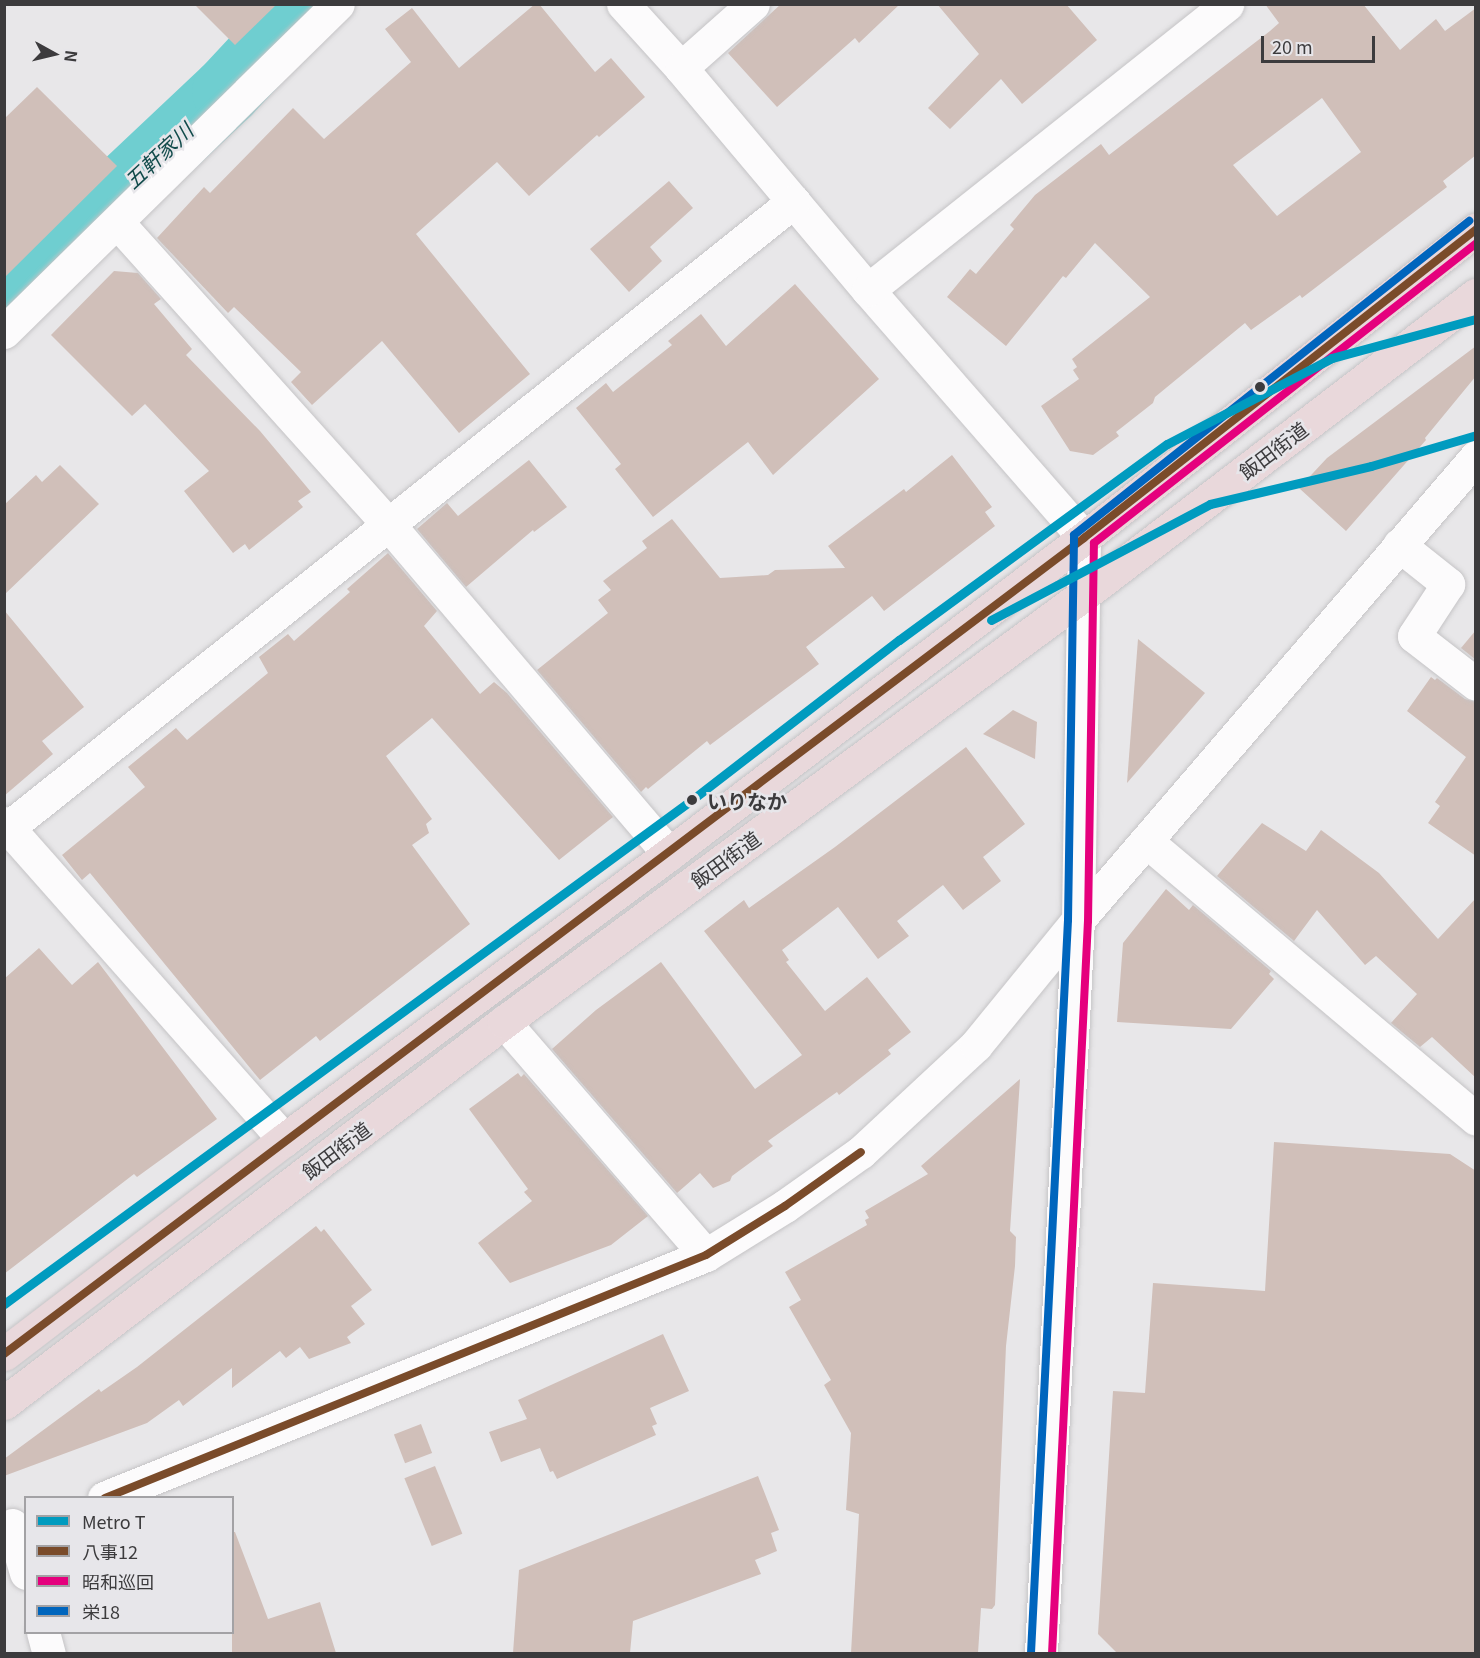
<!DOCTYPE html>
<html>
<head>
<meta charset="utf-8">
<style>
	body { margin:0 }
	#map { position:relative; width:1480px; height:1658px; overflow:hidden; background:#e8e7e9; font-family:Georgia,"Noto Sans JP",serif }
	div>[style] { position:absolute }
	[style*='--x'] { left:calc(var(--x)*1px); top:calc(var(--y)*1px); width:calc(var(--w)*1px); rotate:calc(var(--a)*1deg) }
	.river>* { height:69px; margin:-34.5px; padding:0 34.5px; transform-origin:34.5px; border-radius:34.5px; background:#6fced0 }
	.building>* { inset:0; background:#d0bfb9; transform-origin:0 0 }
	.roads { filter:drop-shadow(0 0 2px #c5c4c6) drop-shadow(0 0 2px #c5c4c6) }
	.minor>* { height:33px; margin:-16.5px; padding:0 16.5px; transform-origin:16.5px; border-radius:16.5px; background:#fcfbfc }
	.highway>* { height:33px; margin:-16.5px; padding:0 16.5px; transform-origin:16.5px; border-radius:16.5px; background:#e9d8db }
	.bus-1>* { height:8px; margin:-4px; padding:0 4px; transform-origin:4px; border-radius:4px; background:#7a4b2a }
	.bus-2>* { height:8px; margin:-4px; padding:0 4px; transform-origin:4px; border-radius:4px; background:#e5007d }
	.bus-3>* { height:8px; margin:-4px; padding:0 4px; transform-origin:4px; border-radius:4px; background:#0065bd }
	.metro-1>* { height:9px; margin:-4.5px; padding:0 4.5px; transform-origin:4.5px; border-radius:4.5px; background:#009bbf }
	.dots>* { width:16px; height:16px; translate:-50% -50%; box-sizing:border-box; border:3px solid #e7e6ea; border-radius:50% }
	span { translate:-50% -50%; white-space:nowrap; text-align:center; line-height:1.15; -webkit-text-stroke:5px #e7e6ea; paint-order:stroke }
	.street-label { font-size:20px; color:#3c3b3d }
	.stop-label { font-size:20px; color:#3c3b3d; font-weight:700 }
	.left { translate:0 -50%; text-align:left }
	.water-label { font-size:21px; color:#114b4b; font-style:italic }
	.frame { position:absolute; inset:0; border:6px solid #3c3b3d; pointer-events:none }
	.legend { position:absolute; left:24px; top:1496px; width:210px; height:138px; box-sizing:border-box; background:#e7e6ea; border:2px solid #a3a2a5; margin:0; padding:8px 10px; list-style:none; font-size:18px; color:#3c3b3d }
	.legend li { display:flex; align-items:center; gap:12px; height:30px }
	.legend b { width:30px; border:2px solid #a3a2a5 }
	.north { position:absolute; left:24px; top:24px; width:60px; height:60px; -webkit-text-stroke:4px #e7e6ea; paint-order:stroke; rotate:98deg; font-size:16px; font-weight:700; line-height:24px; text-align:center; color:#3c3b3d }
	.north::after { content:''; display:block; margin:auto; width:21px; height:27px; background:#3c3b3d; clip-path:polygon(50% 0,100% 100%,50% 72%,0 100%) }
	.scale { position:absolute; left:1261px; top:36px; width:114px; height:27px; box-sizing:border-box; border:3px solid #3c3b3d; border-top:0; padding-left:8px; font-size:18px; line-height:21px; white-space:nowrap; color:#3c3b3d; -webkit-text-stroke:4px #e7e6ea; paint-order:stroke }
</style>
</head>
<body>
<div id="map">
	<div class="river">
		<i style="--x:4;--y:300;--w:305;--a:-43.3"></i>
		<i style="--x:226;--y:91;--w:119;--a:-47"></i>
	</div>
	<div class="building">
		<i style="clip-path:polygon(194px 4px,277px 4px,235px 45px)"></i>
		<i style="clip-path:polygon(535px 4px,539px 4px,595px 72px,611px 58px,645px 97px,599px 137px,597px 135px,529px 196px,497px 162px,416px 234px,530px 374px,459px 433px,382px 341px,312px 405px,291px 382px,301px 372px,234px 307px,228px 313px,157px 238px,204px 187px,210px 193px,293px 108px,324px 139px,411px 62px,385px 29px,412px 8px,459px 68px)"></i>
		<i style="clip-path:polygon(781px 4px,900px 4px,859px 43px,855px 38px,777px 107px,728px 53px)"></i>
		<i style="clip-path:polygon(937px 4px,1066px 4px,1097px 40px,1022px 104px,1001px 79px,950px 129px,928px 108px,979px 54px)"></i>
		<i style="clip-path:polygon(evenodd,1265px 4px,1363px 4px,1400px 50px,1436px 19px,1445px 31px,1476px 8px,1476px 155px,1443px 181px,1447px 187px,1302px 298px,1300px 295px,1251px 330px,1245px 323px,1155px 397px,1153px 403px,1116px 432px,1119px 436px,1093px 455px,1070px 451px,1041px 406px,1079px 379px,1073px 370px,1077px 367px,1072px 359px,1150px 297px,1095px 243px,1066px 278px,1063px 276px,1006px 346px,947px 297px,970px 269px,976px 274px,1014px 229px,1010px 225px,1035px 195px,1101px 144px,1109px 155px,1270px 31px,1279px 23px,1265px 4px,1322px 98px,1361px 152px,1277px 216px,1233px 165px,1322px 98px)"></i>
		<i style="clip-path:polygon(37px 87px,117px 166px,4px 278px,4px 119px)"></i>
		<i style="clip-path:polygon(669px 181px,693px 208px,650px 247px,662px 261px,629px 292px,590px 249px)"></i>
		<i style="clip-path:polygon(114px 271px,138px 273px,161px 299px,154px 304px,192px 349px,186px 355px,260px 431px,311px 492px,298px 501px,303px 507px,249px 550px,245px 544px,233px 553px,184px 491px,209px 471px,145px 404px,132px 416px,51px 335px)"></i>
		<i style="clip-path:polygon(795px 284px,879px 379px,773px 475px,748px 442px,653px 517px,615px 469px,621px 464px,576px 408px,606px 383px,613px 392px,672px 345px,668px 341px,701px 314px,726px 346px)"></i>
		<i style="clip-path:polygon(1476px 346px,1476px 376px,1425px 438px,1426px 440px,1346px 531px,1299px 488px,1327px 458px)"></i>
		<i style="clip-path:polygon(952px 455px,992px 507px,985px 512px,995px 526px,884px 611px,872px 596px,806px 647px,819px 664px,710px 745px,707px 741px,648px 789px,646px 787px,641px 792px,537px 670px,608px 613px,598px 600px,611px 590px,603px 581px,647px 548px,642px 541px,672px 519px,720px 578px,768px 575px,775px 570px,845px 568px,828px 546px,904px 489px,906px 492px)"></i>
		<i style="clip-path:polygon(529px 460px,567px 507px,534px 532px,533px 530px,466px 587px,417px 529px,447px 503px,458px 516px)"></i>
		<i style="clip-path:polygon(60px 465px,99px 504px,4px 595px,4px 505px,36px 475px,42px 482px)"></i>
		<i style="clip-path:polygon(388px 553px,437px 611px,424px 626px,480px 694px,494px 682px,507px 693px,613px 817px,559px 860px,432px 718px,386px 756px,432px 819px,426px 824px,429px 833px,412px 845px,470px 924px,320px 1041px,316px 1036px,260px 1080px,90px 873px,82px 880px,62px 855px,145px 787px,128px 767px,176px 728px,187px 740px,268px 673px,259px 657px,288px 634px,294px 641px,350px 592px,347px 589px)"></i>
		<i style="clip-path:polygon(4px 610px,84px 707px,42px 741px,53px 754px,4px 796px)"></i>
		<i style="clip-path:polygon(1476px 630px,1476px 660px,1461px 648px)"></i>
		<i style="clip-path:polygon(1138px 639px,1205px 693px,1127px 783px)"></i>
		<i style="clip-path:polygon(1431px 677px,1435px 680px,1437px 678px,1465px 699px,1476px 702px,1476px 856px,1428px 823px,1440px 806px,1435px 802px,1466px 757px,1407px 711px)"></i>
		<i style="clip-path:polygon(1013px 710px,1037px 722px,1035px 759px,983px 734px)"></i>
		<i style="clip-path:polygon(966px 747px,1025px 824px,983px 857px,1001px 881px,963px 910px,943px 885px,897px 921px,909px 936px,878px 959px,838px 907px,782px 950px,789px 960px,786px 962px,825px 1011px,867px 977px,911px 1032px,888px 1050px,891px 1054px,839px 1095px,837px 1092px,768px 1141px,773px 1146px,732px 1176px,730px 1181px,713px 1188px,700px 1173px,677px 1193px,552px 1049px,596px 1010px,661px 962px,755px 1089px,802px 1055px,704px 931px,744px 900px,749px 908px,835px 847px)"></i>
		<i style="clip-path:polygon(1262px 823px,1306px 851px,1321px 830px,1379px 873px,1438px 939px,1476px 898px,1476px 1078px,1432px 1037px,1420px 1047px,1391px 1023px,1417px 994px,1376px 956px,1365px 965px,1317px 910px,1294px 941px,1217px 876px)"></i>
		<i style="clip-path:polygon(1166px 889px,1189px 910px,1193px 905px,1271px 971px,1269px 974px,1274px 979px,1231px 1029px,1117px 1022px,1123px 943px)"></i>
		<i style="clip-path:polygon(39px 948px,72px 985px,98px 962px,217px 1119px,137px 1177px,134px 1174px,4px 1274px,4px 979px)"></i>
		<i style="clip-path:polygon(518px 1073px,521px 1077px,524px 1074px,648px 1216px,611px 1245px,510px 1283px,478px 1243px,532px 1201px,524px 1192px,528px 1189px,469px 1109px)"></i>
		<i style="clip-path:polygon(1020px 1079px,1010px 1231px,1016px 1237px,1015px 1266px,1006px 1346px,995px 1605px,992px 1609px,981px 1608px,978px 1653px,851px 1653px,859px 1514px,846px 1510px,851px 1433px,824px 1385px,831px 1380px,789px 1307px,801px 1300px,785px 1272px,867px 1225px,865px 1220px,869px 1218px,865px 1211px,928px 1174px,921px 1166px)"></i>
		<i style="clip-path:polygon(1274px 1142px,1450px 1154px,1476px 1171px,1474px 1653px,1117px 1653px,1098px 1634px,1113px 1391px,1145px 1393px,1153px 1283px,1265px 1291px)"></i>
		<i style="clip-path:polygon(316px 1226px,321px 1232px,324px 1229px,372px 1290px,351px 1306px,365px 1324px,347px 1337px,351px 1343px,309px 1359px,300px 1347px,286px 1358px,280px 1351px,232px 1388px,232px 1368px,183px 1406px,179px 1400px,147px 1423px,4px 1476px,4px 1459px,99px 1389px,101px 1392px,137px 1367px)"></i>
		<i style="clip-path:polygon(663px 1334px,689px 1391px,650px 1408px,657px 1424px,652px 1426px,656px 1435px,557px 1479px,553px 1471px,550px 1472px,540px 1448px,501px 1462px,489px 1432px,527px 1419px,518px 1400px)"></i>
		<i style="left:421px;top:1424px;width:31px;height:29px;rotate:69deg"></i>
		<i style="left:435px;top:1466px;width:73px;height:33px;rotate:68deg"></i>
		<i style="clip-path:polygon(758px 1476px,779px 1530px,771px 1533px,777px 1551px,755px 1560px,761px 1574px,633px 1621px,630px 1653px,513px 1653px,519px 1570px)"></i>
		<i style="clip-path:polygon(232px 1532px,235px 1532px,268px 1619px,320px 1602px,336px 1653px,232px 1653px)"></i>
	</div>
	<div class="roads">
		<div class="minor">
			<i style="--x:623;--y:4;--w:86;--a:47.8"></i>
			<i style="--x:681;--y:68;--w:290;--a:49.9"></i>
			<i style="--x:868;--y:290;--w:329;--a:48.9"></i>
			<i style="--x:1084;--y:538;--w:382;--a:90.9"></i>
			<i style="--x:1078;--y:920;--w:735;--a:92.89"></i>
			<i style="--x:681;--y:68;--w:96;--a:-41.6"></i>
			<i style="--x:117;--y:222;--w:407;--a:48.1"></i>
			<i style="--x:389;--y:525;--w:432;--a:49.6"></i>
			<i style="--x:868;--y:290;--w:459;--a:-38.5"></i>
			<i style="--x:4;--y:332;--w:468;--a:-44.5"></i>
			<i style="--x:1399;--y:545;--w:63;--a:38.5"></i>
			<i style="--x:1448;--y:584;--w:62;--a:123.2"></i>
			<i style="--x:1414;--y:636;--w:78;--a:37.7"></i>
			<i style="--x:4;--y:823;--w:423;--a:48.5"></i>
			<i style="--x:4;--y:831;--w:1010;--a:-38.57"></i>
			<i style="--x:1146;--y:841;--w:431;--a:40.1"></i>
			<i style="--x:504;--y:1022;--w:308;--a:49.1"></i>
			<i style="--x:104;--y:1498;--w:649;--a:-21.98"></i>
			<i style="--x:706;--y:1255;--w:93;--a:-31.8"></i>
			<i style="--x:785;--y:1206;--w:93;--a:-35.4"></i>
			<i style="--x:861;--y:1152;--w:157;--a:-42.9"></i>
			<i style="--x:976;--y:1045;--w:161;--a:-50.8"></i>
			<i style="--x:1078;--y:920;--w:611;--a:-49.32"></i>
			<i style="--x:12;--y:1525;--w:50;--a:73.7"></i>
			<i style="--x:43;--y:1632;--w:23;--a:75"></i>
		</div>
		<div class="highway">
			<i style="--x:4;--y:1354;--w:352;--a:-37.4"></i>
			<i style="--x:284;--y:1140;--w:480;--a:-36.6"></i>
			<i style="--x:669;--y:854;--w:522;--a:-37.29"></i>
			<i style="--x:1084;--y:538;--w:499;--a:-38.2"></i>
			<i style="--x:4;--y:1403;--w:629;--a:-37.31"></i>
			<i style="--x:504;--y:1022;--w:718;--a:-36.39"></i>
			<i style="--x:1082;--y:596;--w:496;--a:-37.4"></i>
		</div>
	</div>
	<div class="bus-1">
		<i style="--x:4;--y:1354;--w:1354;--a:-37.07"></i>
		<i style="--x:1084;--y:538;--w:499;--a:-38.2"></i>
		<i style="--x:105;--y:1498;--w:648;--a:-22.01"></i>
		<i style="--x:706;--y:1255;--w:93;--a:-31.8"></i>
		<i style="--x:785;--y:1206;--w:93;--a:-35.4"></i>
	</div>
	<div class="bus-2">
		<i style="--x:1052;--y:1654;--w:734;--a:-87.19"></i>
		<i style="--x:1088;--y:921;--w:378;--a:-89.1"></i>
		<i style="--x:1094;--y:543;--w:486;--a:-38.1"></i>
	</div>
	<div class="bus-3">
		<i style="--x:1031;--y:1653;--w:734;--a:-87.11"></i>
		<i style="--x:1068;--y:920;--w:385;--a:-89.1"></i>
		<i style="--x:1074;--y:535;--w:505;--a:-38.48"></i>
	</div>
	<div class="metro-1">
		<i style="--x:991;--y:620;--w:248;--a:-27.9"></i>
		<i style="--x:1210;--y:504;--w:165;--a:-13.3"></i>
		<i style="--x:1371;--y:466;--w:109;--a:-16.4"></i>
		<i style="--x:4;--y:1304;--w:854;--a:-36.24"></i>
		<i style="--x:693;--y:799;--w:260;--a:-37.7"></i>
		<i style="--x:899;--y:640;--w:332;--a:-36.2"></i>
		<i style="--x:1167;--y:444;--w:186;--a:-27.5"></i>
		<i style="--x:1332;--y:358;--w:149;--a:-15.2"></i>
	</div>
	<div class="dots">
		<i style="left:1260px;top:387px;background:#3c3b3d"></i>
		<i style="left:692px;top:800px;background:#3c3b3d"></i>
	</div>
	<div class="street-label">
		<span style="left:1273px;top:450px;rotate:-37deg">飯田街道</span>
		<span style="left:725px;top:859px;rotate:-36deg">飯田街道</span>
		<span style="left:336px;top:1150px;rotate:-37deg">飯田街道</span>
	</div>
	<div class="stop-label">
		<span class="left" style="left:707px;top:800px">いりなか</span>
	</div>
	<div class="water-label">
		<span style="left:158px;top:155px;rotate:-43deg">五軒家川</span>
	</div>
	<div class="frame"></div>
	<ul class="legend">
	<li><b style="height:8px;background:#009bbf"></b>Metro T</li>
	<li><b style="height:8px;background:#7a4b2a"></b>八事12</li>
	<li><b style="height:8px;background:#e5007d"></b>昭和巡回</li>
	<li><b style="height:8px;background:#0065bd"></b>栄18</li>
	</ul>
	<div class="north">N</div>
	<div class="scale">20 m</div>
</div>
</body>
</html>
